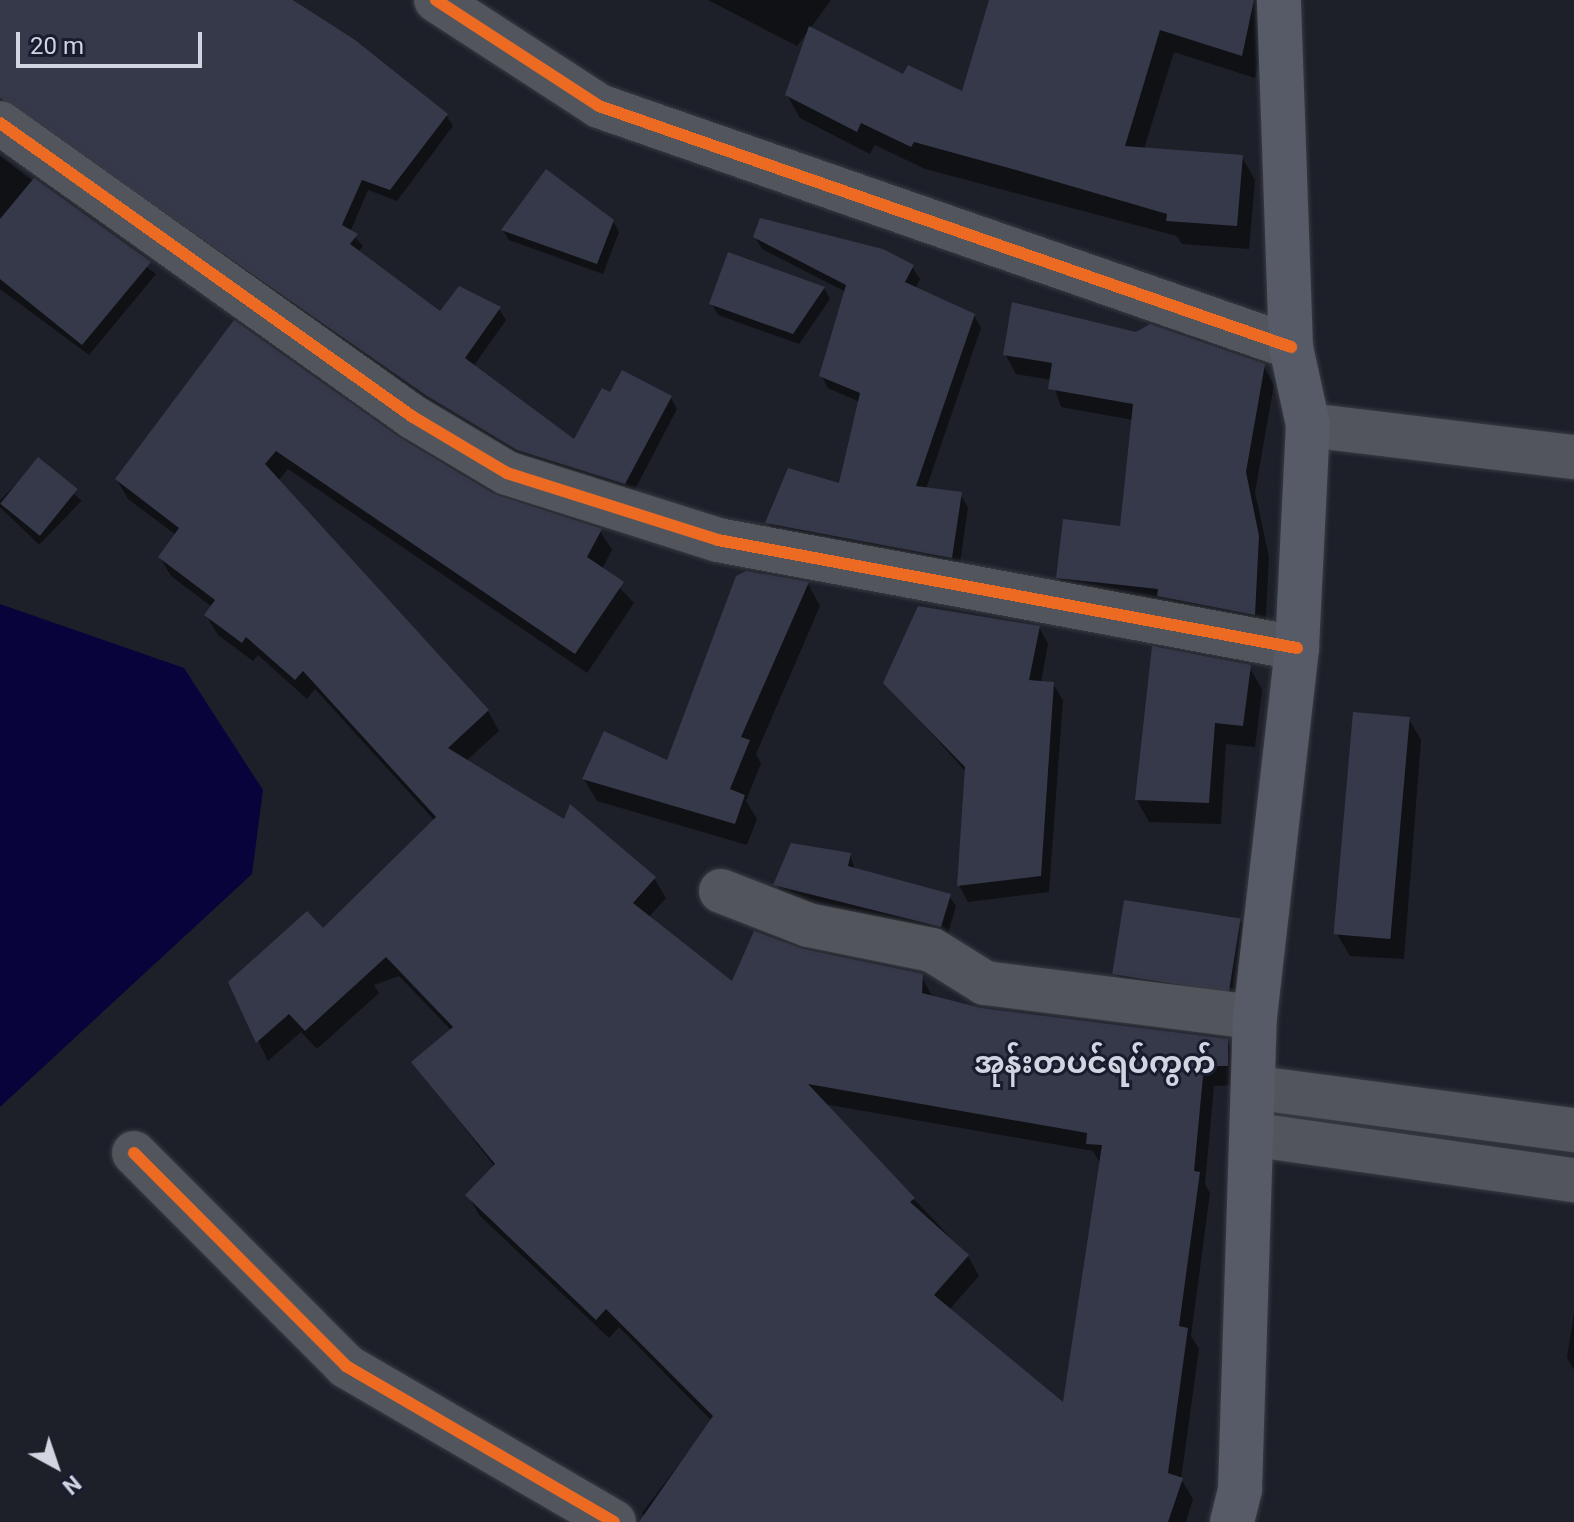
<!DOCTYPE html>
<html>
<head>
<meta charset="utf-8">
<style>
	body { margin:0 }
	#map { position:relative; width:1574px; height:1522px; overflow:hidden; background:#1d2029; font-family:Roboto,"Noto Sans Myanmar",sans-serif }
	div>[style] { position:absolute }
	[style*='--x'] { left:calc(var(--x)*1px); top:calc(var(--y)*1px); width:calc(var(--w)*1px); rotate:calc(var(--a)*1deg) }
	.water>* { inset:0; background:#09033b }
	.shadow>* { inset:0; background:#0007; transform-origin:0 0 }
	.building>* { inset:0; background:#36394a; transform-origin:0 0 }
	.roads { filter:drop-shadow(0 0 2px #393b43) drop-shadow(0 0 2px #393b43) }
	.minor>* { height:44px; margin:-22px; padding:0 22px; transform-origin:22px; border-radius:22px; background:#53555c }
	.major>* { height:44px; margin:-22px; padding:0 22px; transform-origin:22px; border-radius:22px; background:#575a67 }
	.cycleway>* { height:12px; margin:-6px; padding:0 6px; transform-origin:6px; border-radius:6px; background:#ed6a23 }
	span { translate:-50% -50%; white-space:nowrap; text-align:center; line-height:1.15; -webkit-text-stroke:6px #181c2e; paint-order:stroke }
	.quarter-label { font-size:30px; color:#d1d5e1; font-weight:700 }
	.north { position:absolute; left:16px; top:1426px; width:80px; height:80px; -webkit-text-stroke:6px #181c2e; paint-order:stroke; rotate:140deg; font-size:22px; font-weight:700; line-height:32px; text-align:center; color:#d1d5e1 }
	.north::after { content:''; display:block; margin:auto; width:28px; height:36px; background:#d1d5e1; clip-path:polygon(50% 0,100% 100%,50% 72%,0 100%) }
	.scale { position:absolute; left:16px; top:32px; width:186px; height:36px; box-sizing:border-box; border:4px solid #d1d5e1; border-top:0; padding-left:10px; font-size:24px; line-height:28px; white-space:nowrap; color:#d1d5e1; -webkit-text-stroke:6px #181c2e; paint-order:stroke }
</style>
</head>
<body>
<div id="map">
	<div class="water">
		<i style="clip-path:polygon(0 604px,184px 668px,263px 790px,252px 874px,0 1107px)"></i>
	</div>
	<div class="shadow">
		<i style="clip-path:polygon(0 0,294px 0,446px 115px,453px 126px,397px 201px,368px 190px,350px 232px,363px 246px,358px 252px,440px 314px,499px 309px,506px 320px,473px 367px,575px 442px,611px 394px,671px 398px,677px 409px,632px 495px,526px 461px,435px 407px,0 113px)"></i>
		<i style="clip-path:polygon(708px 0,831px 0,810px 29px,904px 77px,963px 94px,1008px 0,1279px 0,1269px 13px,1255px 78px,1174px 52px,1144px 149px,1242px 157px,1255px 180px,1249px 249px,1182px 244px,1177px 236px,925px 169px,875px 145px,870px 154px,800px 118px,787px 95px,809px 30px,797px 46px)"></i>
		<i style="clip-path:polygon(0 156px,156px 274px,89px 355px,0 289px)"></i>
		<i style="clip-path:polygon(613px 221px,619px 232px,603px 274px,509px 240px,503px 230px)"></i>
		<i style="clip-path:polygon(755px 237px,912px 267px,920px 279px,915px 289px,974px 315px,981px 328px,926px 489px,960px 494px,968px 507px,959px 570px,775px 536px,768px 523px,840px 485px,860px 402px,828px 388px,821px 375px,846px 292px,762px 249px)"></i>
		<i style="clip-path:polygon(824px 288px,830px 299px,799px 344px,718px 315px,712px 304px)"></i>
		<i style="clip-path:polygon(evenodd,235px 323px,398px 439px,493px 496px,600px 531px,612px 550px,602px 569px,634px 603px,587px 673px,288px 469px,278px 481px,488px 711px,499px 731px,466px 761px,654px 878px,666px 898px,648px 918px,733px 984px,802px 951px,921px 975px,933px 998px,981px 1010px,1227px 1041px,1238px 1060px,1239px 1085px,1214px 1086px,1205px 1184px,1210px 1193px,1191px 1336px,1199px 1349px,1181px 1479px,1193px 1499px,1186px 1522px,648px 1522px,642px 1513px,712px 1421px,619px 1327px,609px 1338px,479px 1215px,468px 1195px,495px 1167px,414px 1063px,452px 1031px,399px 976px,374px 985px,379px 993px,317px 1049px,301px 1032px,268px 1061px,230px 983px,323px 931px,435px 821px,315px 689px,307px 699px,258px 655px,253px 661px,218px 635px,206px 615px,212px 607px,171px 576px,160px 557px,176px 535px,128px 499px,117px 480px,235px 323px,824px 1104px,1093px 1151px,1100px 1163px,1064px 1406px,949px 1310px,979px 1276px,968px 1256px,824px 1104px)"></i>
		<i style="clip-path:polygon(1005px 354px,1263px 366px,1274px 385px,1255px 492px,1269px 557px,1265px 633px,1069px 596px,1058px 577px,1122px 528px,1133px 420px,1061px 407px,1052px 380px,1016px 374px)"></i>
		<i style="left:39px;top:460px;width:59px;height:61px;rotate:44deg"></i>
		<i style="clip-path:polygon(808px 584px,820px 606px,756px 754px,761px 763px,746px 801px,757px 819px,747px 845px,597px 801px,584px 779px,668px 763px)"></i>
		<i style="clip-path:polygon(1039px 627px,1048px 644px,1041px 682px,1053px 684px,1063px 700px,1049px 892px,968px 902px,959px 885px,967px 773px,886px 683px)"></i>
		<i style="clip-path:polygon(1249px 667px,1262px 689px,1255px 747px,1226px 744px,1221px 824px,1149px 822px,1137px 800px)"></i>
		<i style="clip-path:polygon(1409px 719px,1421px 740px,1404px 959px,1350px 956px,1337px 934px)"></i>
		<i style="clip-path:polygon(850px 855px,855px 870px,949px 896px,956px 906px,947px 937px,782px 895px,776px 884px)"></i>
		<i style="clip-path:polygon(1240px 920px,1253px 941px,1238px 1009px,1130px 996px,1117px 974px)"></i>
		<i style="clip-path:polygon(1574px 1313px,1574px 1370px,1567px 1358px)"></i>
	</div>
	<div class="building">
		<i style="clip-path:polygon(0 0,293px 0,355px 40px,448px 114px,390px 190px,362px 180px,342px 225px,358px 234px,350px 244px,440px 311px,459px 286px,501px 307px,465px 358px,574px 439px,602px 388px,610px 392px,622px 370px,672px 396px,625px 484px,517px 450px,427px 396px,0 98px)"></i>
		<i style="clip-path:polygon(989px 0,1254px 0,1242px 56px,1160px 30px,1125px 146px,1243px 155px,1237px 226px,1166px 221px,1167px 214px,1016px 170px,914px 142px,911px 147px,861px 123px,857px 132px,785px 95px,809px 26px,903px 74px,908px 65px,962px 91px)"></i>
		<i style="clip-path:polygon(546px 169px,614px 220px,597px 264px,501px 230px)"></i>
		<i style="clip-path:polygon(34px 178px,151px 262px,82px 345px,0 279px,0 219px)"></i>
		<i style="clip-path:polygon(760px 218px,883px 249px,914px 265px,905px 282px,975px 314px,916px 486px,962px 492px,952px 558px,765px 523px,788px 468px,839px 483px,860px 393px,819px 376px,846px 285px,753px 237px)"></i>
		<i style="clip-path:polygon(728px 252px,825px 287px,793px 334px,709px 304px)"></i>
		<i style="clip-path:polygon(1012px 302px,1136px 332px,1150px 324px,1265px 364px,1246px 472px,1259px 536px,1255px 615px,1157px 596px,1158px 589px,1056px 578px,1063px 519px,1120px 526px,1133px 404px,1048px 389px,1052px 363px,1003px 355px)"></i>
		<i style="clip-path:polygon(evenodd,234px 320px,399px 437px,494px 494px,602px 529px,587px 557px,624px 582px,575px 654px,276px 451px,265px 464px,489px 710px,448px 748px,564px 819px,570px 804px,656px 877px,633px 903px,732px 981px,754px 931px,803px 949px,923px 974px,922px 993px,981px 1008px,1228px 1039px,1228px 1066px,1204px 1066px,1194px 1171px,1200px 1172px,1179px 1326px,1188px 1328px,1168px 1473px,1183px 1478px,1168px 1522px,639px 1522px,713px 1416px,606px 1309px,596px 1320px,465px 1195px,495px 1164px,411px 1062px,453px 1027px,386px 957px,305px 1031px,289px 1014px,256px 1043px,228px 982px,307px 911px,323px 928px,436px 817px,303px 671px,295px 680px,246px 637px,242px 643px,204px 615px,215px 600px,158px 557px,179px 528px,115px 479px,234px 320px,808px 1084px,1087px 1133px,1086px 1144px,1102px 1145px,1063px 1402px,934px 1295px,969px 1255px,910px 1202px,915px 1198px,808px 1084px)"></i>
		<i style="left:38px;top:457px;width:51px;height:60px;rotate:39deg"></i>
		<i style="clip-path:polygon(746px 571px,809px 582px,741px 737px,750px 740px,730px 789px,745px 795px,735px 824px,582px 779px,604px 731px,667px 760px,736px 576px)"></i>
		<i style="clip-path:polygon(918px 606px,1040px 626px,1029px 680px,1054px 682px,1041px 876px,957px 886px,965px 767px,883px 683px)"></i>
		<i style="clip-path:polygon(1152px 646px,1251px 665px,1243px 726px,1215px 723px,1209px 803px,1135px 800px)"></i>
		<i style="left:1353px;top:712px;width:57px;height:223px;rotate:5deg"></i>
		<i style="clip-path:polygon(791px 843px,851px 853px,848px 866px,951px 894px,941px 927px,773px 885px)"></i>
		<i style="left:1124px;top:900px;width:118px;height:75px;rotate:9deg"></i>
	</div>
	<div class="roads">
		<div class="minor">
			<i style="--x:436;--y:0;--w:194;--a:33"></i>
			<i style="--x:599;--y:106;--w:733;--a:19.2"></i>
			<i style="--x:0;--y:123;--w:507;--a:35.45"></i>
			<i style="--x:413;--y:417;--w:109;--a:30.8"></i>
			<i style="--x:507;--y:473;--w:221;--a:17.6"></i>
			<i style="--x:718;--y:540;--w:589;--a:10.57"></i>
			<i style="--x:1308;--y:425;--w:268;--a:6.9"></i>
			<i style="--x:721;--y:891;--w:93;--a:21.3"></i>
			<i style="--x:808;--y:925;--w:126;--a:11.4"></i>
			<i style="--x:932;--y:950;--w:62;--a:31.9"></i>
			<i style="--x:985;--y:983;--w:272;--a:7.2"></i>
			<i style="--x:1258;--y:1088;--w:319;--a:7.6"></i>
			<i style="--x:1256;--y:1135;--w:321;--a:8.1"></i>
			<i style="--x:134;--y:1153;--w:301;--a:45.1"></i>
			<i style="--x:346;--y:1366;--w:310;--a:30.2"></i>
		</div>
		<div class="major">
			<i style="--x:1232;--y:1522;--w:34;--a:-76"></i>
			<i style="--x:1240;--y:1489;--w:472;--a:-88.2"></i>
			<i style="--x:1255;--y:1017;--w:371;--a:-83.5"></i>
			<i style="--x:1297;--y:648;--w:223;--a:-87.2"></i>
			<i style="--x:1308;--y:425;--w:80;--a:-102.3"></i>
			<i style="--x:1291;--y:347;--w:347;--a:-92"></i>
		</div>
	</div>
	<div class="cycleway">
		<i style="--x:436;--y:0;--w:194;--a:33"></i>
		<i style="--x:599;--y:106;--w:733;--a:19.2"></i>
		<i style="--x:0;--y:123;--w:507;--a:35.45"></i>
		<i style="--x:413;--y:417;--w:109;--a:30.8"></i>
		<i style="--x:507;--y:473;--w:221;--a:17.6"></i>
		<i style="--x:718;--y:540;--w:589;--a:10.57"></i>
		<i style="--x:134;--y:1153;--w:301;--a:45.1"></i>
		<i style="--x:346;--y:1366;--w:310;--a:30.2"></i>
	</div>
	<div class="quarter-label">
		<span style="left:1095px;top:1063px">အုန်းတပင်ရပ်ကွက်</span>
	</div>
	<div class="north">N</div>
	<div class="scale">20 m</div>
</div>
</body>
</html>
